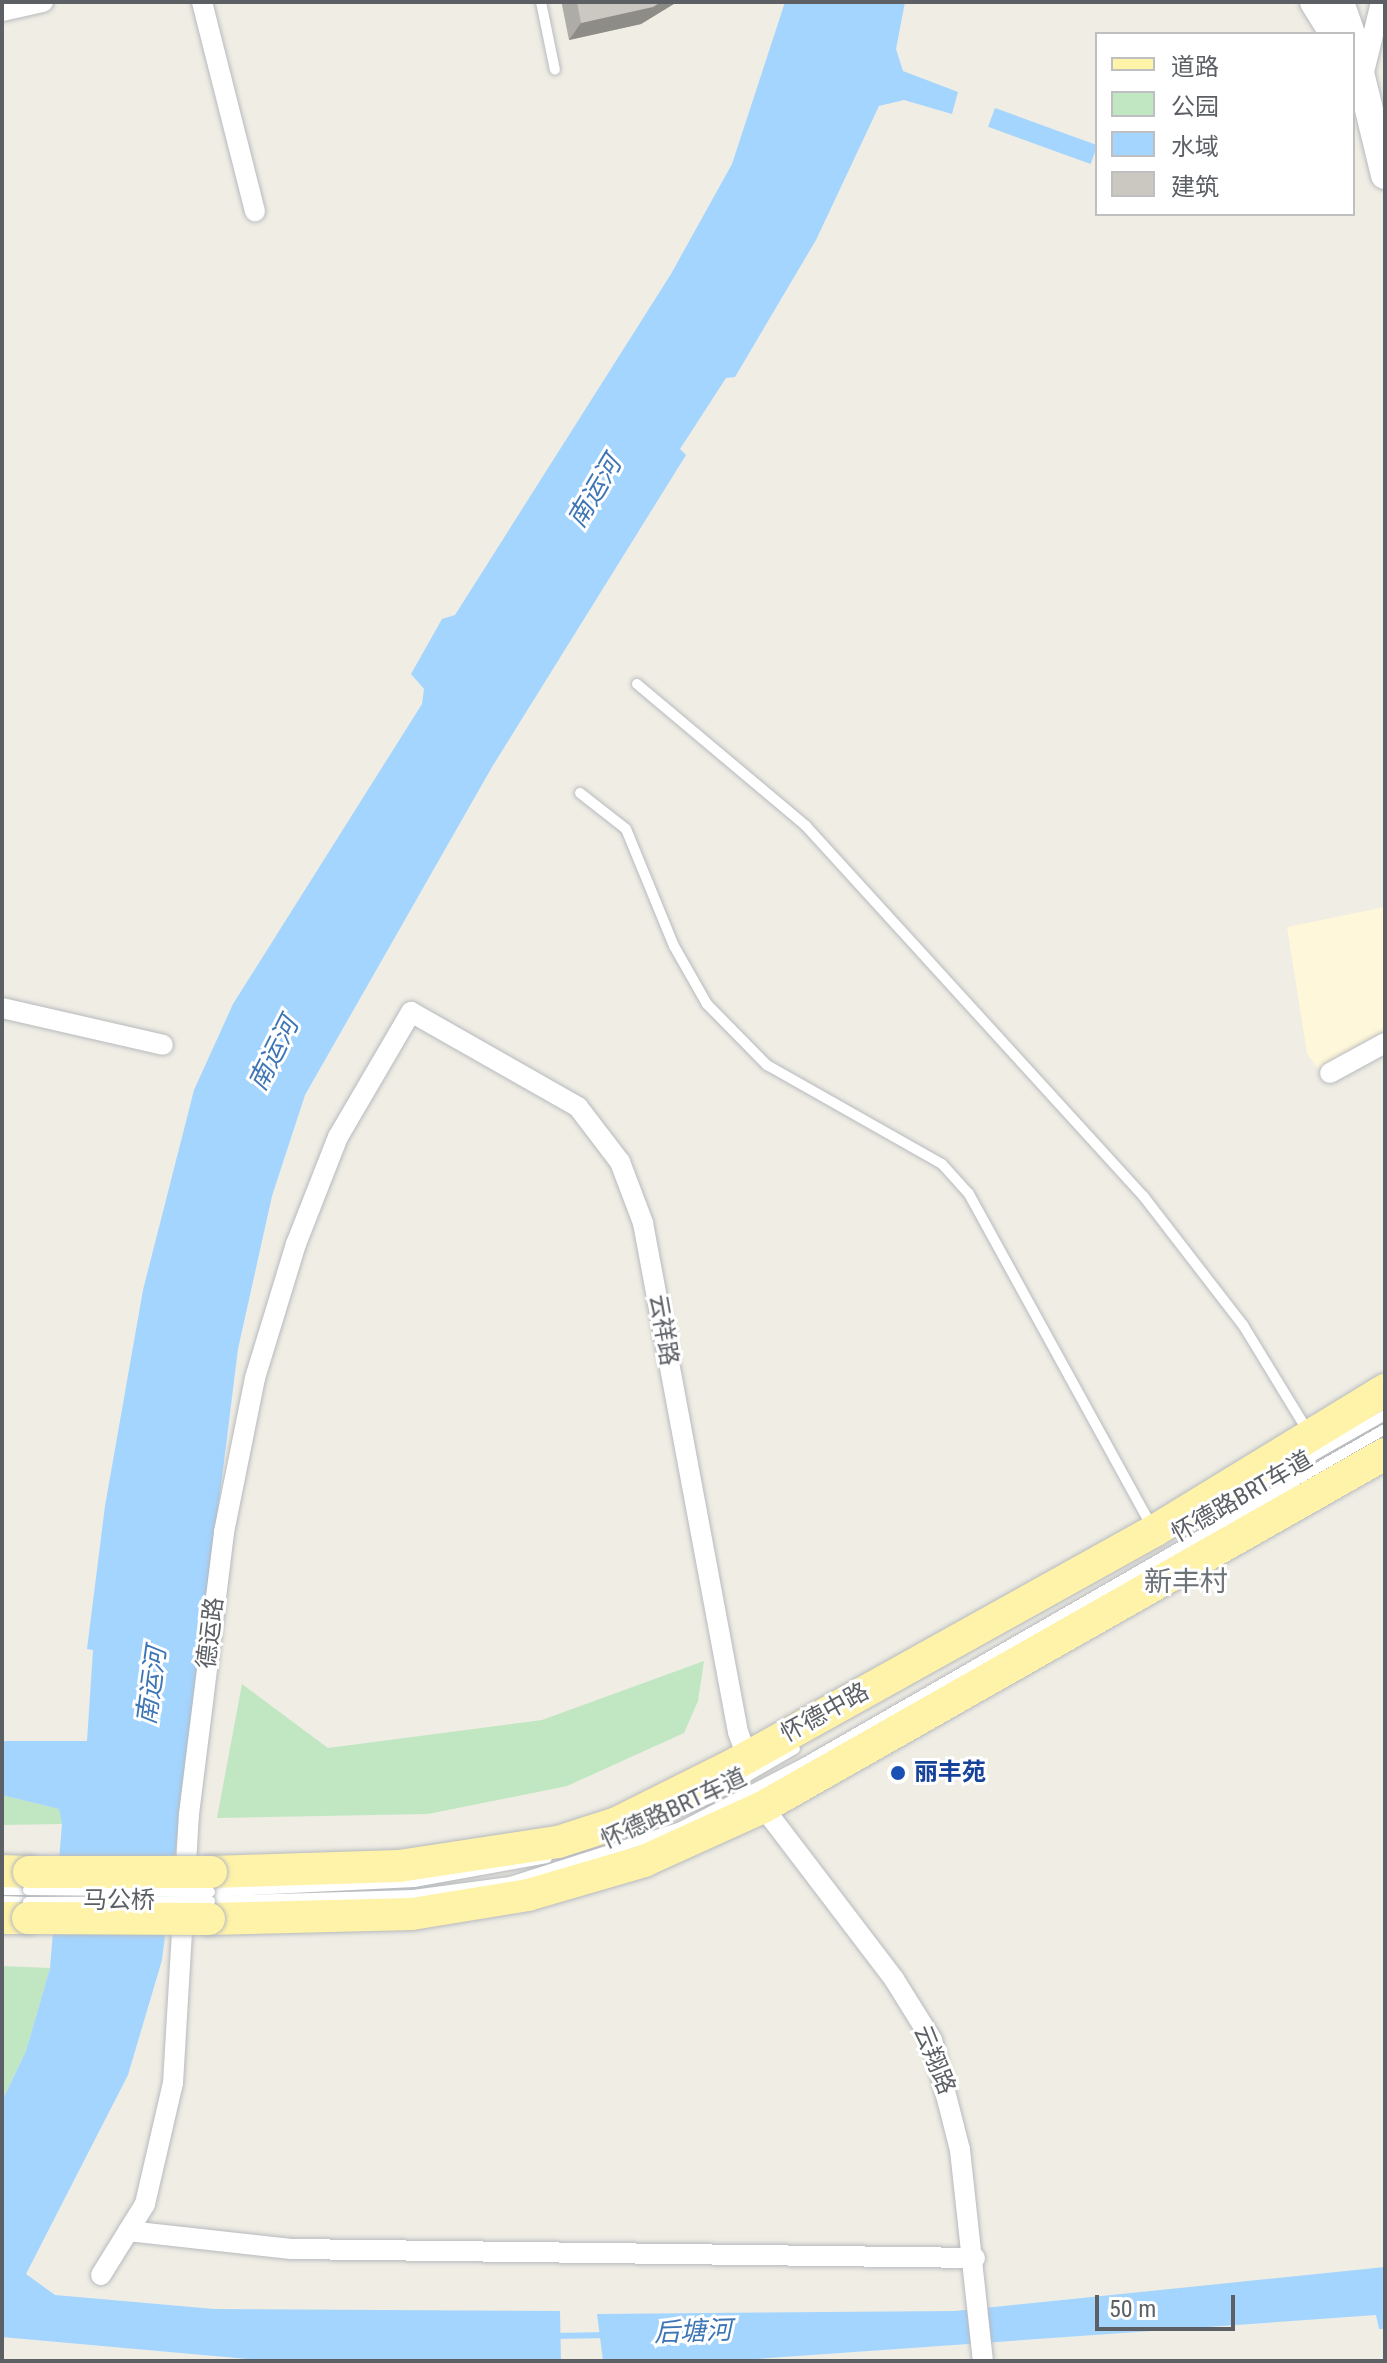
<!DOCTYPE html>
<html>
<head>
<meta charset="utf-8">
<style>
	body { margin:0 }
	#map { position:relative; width:1387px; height:2363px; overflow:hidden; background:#efede4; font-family:"Roboto Condensed","Noto Sans SC",sans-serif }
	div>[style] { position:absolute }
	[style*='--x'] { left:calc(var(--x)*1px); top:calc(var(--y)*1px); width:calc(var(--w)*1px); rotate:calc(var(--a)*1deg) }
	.commercial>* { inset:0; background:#fff7d9 }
	.green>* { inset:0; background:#c0e7c1 }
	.water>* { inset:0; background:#a4d5ff; transform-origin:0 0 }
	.stream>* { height:6px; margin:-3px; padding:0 3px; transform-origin:3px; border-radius:3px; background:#a4d5ff }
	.roads { filter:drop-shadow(0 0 2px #b7babe) drop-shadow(0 0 2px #b7babe) }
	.lane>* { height:10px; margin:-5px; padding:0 5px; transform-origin:5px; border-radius:5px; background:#fff }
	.street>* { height:20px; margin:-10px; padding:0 10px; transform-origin:10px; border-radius:10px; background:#fff }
	.secondary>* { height:28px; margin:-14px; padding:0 14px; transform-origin:14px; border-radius:14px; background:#fff }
	.primary>* { height:32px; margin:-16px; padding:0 16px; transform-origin:16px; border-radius:16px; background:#fff3a9 }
	.bridges { filter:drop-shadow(0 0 2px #b7babe) drop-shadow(0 0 2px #b7babe) }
	.lane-bridge>* { height:10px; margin:-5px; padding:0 5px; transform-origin:5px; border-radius:5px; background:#fff }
	.primary-bridge>* { height:32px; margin:-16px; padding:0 16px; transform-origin:16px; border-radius:16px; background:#fff3a9 }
	.wall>* { inset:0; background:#aeaca6 }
	.shaded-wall>* { inset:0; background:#8d8c87 }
	.building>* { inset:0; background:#cac8c1 }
	.dots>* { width:22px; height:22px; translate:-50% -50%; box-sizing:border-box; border:4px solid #fff; border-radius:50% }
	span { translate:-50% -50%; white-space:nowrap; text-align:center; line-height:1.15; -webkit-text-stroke:6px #fff; paint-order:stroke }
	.street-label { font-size:24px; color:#5c6065 }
	.transit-label { font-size:24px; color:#164399; font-weight:700 }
	.left { translate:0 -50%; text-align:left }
	.water-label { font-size:26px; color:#3d75b5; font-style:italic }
	.quarter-label { font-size:28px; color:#6d7277 }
	.frame { position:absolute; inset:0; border:4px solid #5c6065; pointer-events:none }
	.legend { position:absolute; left:1095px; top:32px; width:260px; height:184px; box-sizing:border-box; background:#fff; border:2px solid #bebfc1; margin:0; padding:10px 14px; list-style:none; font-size:24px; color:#5c6065 }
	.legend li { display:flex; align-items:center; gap:16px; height:40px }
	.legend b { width:40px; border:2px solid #bebfc1 }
	.scale { position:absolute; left:1095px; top:2295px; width:140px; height:36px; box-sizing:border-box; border:4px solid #5c6065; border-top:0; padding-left:10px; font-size:24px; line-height:28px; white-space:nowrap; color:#5c6065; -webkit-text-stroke:6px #fff; paint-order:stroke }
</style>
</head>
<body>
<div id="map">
	<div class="commercial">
		<i style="clip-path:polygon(1385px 907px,1385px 1031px,1318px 1069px,1307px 1053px,1287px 927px)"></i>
	</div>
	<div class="green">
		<i style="clip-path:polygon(704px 1661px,698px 1701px,684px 1733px,567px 1786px,428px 1814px,217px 1818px,242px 1684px,328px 1748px,542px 1720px)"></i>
		<i style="clip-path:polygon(2px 1795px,60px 1809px,62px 1824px,2px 1825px)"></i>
		<i style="clip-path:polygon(2px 1966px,50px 1968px,26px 2051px,2px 2101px)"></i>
	</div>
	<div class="water">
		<i style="clip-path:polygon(785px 2px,905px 2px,896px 49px,903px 71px,958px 92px,952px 114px,904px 100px,879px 106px,816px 240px,735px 377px,726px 378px,680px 449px,686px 455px,492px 767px,305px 1095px,272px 1196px,238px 1349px,162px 1960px,128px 2075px,26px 2274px,55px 2295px,214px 2309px,560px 2311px,561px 2361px,269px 2361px,2px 2337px,2px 2101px,26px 2051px,50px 1968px,62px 1824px,59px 1809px,2px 1795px,2px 1741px,87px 1741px,93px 1650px,87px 1649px,105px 1506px,143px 1290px,194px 1090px,233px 1004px,422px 704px,424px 689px,411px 674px,442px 619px,455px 615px,671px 274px,732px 164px)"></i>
		<i style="left:995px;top:108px;width:109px;height:20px;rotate:20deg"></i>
		<i style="clip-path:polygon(1385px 2267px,1385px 2329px,1379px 2329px,1376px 2315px,728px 2361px,603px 2361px,597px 2314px,955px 2311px)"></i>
	</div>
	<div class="stream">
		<i style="--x:554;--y:2336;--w:52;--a:-1.1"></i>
	</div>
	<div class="roads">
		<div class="lane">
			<i style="--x:541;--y:2;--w:69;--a:78.4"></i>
			<i style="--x:637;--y:684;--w:221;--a:40"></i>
			<i style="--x:806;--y:826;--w:502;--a:47.66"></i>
			<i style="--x:1144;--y:1197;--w:162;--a:52.3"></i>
			<i style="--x:1243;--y:1325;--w:127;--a:58.6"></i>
			<i style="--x:580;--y:793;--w:58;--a:38"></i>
			<i style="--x:626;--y:829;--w:126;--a:67.7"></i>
			<i style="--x:674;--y:946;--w:67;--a:60.4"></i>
			<i style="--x:707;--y:1004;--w:86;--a:45.5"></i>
			<i style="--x:767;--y:1065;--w:201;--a:29.5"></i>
			<i style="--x:942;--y:1164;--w:40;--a:48"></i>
			<i style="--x:969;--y:1194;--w:382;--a:61.2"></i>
			<i style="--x:1223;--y:1507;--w:186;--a:-29.6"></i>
			<i style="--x:660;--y:1819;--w:54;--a:-22.8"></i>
			<i style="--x:710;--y:1798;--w:98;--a:-30"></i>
			<i style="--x:2;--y:1890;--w:26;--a:0"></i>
			<i style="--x:210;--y:1892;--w:204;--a:-2.8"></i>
			<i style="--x:414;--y:1882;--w:135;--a:-10.2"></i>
			<i style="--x:2;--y:1901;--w:26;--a:2"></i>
			<i style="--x:210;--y:1901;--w:203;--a:-1.7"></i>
			<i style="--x:413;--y:1895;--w:98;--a:-7.6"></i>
			<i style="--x:510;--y:1882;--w:180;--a:-17.8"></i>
			<i style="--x:681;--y:1827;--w:141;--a:-27.5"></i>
			<i style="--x:806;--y:1762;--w:668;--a:-29.9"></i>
		</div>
		<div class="street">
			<i style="--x:202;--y:2;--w:216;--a:75.8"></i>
			<i style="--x:2;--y:11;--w:42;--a:-12.4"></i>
			<i style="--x:1363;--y:76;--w:76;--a:-76.3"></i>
			<i style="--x:2;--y:1008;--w:165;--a:12.9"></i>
			<i style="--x:1330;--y:1073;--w:63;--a:-28.6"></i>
			<i style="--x:763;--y:1807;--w:216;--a:52.7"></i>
			<i style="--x:894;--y:1979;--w:72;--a:58.1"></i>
			<i style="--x:932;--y:2040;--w:114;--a:75.7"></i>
			<i style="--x:960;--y:2150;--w:212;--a:83.8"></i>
			<i style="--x:128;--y:2231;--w:164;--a:6.3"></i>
			<i style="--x:291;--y:2249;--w:684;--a:0.75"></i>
			<i style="--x:101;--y:2275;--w:84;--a:-58.2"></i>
			<i style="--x:145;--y:2204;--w:124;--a:-77"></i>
			<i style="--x:173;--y:2083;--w:269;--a:-86.6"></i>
			<i style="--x:189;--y:1814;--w:284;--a:-82.9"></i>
			<i style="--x:224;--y:1532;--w:157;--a:-78.6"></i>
			<i style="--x:255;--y:1378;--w:140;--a:-73"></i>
			<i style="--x:296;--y:1244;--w:115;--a:-68.6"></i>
			<i style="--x:338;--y:1137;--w:145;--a:-59.7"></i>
			<i style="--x:411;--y:1012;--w:192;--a:29.6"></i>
			<i style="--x:578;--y:1107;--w:69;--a:52.6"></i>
			<i style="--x:620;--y:1162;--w:65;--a:69.3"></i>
			<i style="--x:643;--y:1223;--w:518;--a:79.43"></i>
			<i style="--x:738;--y:1732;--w:27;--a:70"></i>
		</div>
		<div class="secondary">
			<i style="--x:1314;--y:2;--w:38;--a:58"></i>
			<i style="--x:1340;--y:2;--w:34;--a:71"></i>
			<i style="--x:1353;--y:44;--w:135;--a:76.3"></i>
		</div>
		<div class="primary">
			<i style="--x:2;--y:1871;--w:27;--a:2"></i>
			<i style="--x:211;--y:1872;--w:188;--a:-1.8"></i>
			<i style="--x:399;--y:1866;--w:161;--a:-8.6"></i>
			<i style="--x:558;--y:1842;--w:62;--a:-17.9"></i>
			<i style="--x:617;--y:1823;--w:134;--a:-26.6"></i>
			<i style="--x:737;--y:1763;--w:477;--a:-29.1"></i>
			<i style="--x:1154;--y:1531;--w:271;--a:-31.4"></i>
			<i style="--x:2;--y:1918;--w:26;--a:0"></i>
			<i style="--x:209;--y:1919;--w:203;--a:-1.4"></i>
			<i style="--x:412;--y:1914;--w:118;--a:-9.3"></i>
			<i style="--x:528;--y:1895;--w:121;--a:-16.3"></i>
			<i style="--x:644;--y:1861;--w:131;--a:-24.4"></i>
			<i style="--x:763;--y:1807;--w:715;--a:-29.58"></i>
		</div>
	</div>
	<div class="bridges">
		<div class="lane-bridge">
			<i style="--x:28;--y:1890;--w:182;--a:0.6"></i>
			<i style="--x:28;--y:1902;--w:182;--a:-0.3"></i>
		</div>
		<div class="primary-bridge">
			<i style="--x:29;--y:1872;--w:182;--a:0"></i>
			<i style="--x:28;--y:1918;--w:181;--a:0.3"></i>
		</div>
	</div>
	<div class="wall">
		<i style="clip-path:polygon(563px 2px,677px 2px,641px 24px,569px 40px,562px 5px)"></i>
	</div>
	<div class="shaded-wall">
		<i style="clip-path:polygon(661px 2px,677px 2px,641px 24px,569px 40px,581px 23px)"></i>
	</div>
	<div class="building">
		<i style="clip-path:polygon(577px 2px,661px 2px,653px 7px,581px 23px)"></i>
	</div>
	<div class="dots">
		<i style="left:898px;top:1773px;background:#1a4fb4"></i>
	</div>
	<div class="street-label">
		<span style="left:663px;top:1330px;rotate:80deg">云祥路</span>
		<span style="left:1242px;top:1497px;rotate:-30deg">怀德路BRT车道</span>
		<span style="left:211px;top:1633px;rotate:-83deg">德运路</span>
		<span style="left:825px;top:1713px;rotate:-29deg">怀德中路</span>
		<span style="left:674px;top:1809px;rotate:-25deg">怀德路BRT车道</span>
		<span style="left:119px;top:1901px">马公桥</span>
		<span style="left:934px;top:2060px;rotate:68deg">云翔路</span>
	</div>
	<div class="transit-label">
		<span class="left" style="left:914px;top:1773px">丽丰苑</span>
	</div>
	<div class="water-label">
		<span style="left:595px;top:492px;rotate:-59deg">南运河</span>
		<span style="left:274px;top:1054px;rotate:-63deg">南运河</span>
		<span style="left:152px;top:1686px;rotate:-82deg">南运河</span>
		<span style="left:693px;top:2332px;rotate:-2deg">后塘河</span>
	</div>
	<div class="quarter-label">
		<span style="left:1186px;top:1582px">新丰村</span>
	</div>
	<div class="frame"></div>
	<ul class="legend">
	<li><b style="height:10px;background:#fff3a9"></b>道路</li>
	<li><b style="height:22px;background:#c0e7c1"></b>公园</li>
	<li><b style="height:22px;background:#a4d5ff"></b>水域</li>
	<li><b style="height:22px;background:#cac8c1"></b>建筑</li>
	</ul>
	<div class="scale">50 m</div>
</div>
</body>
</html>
